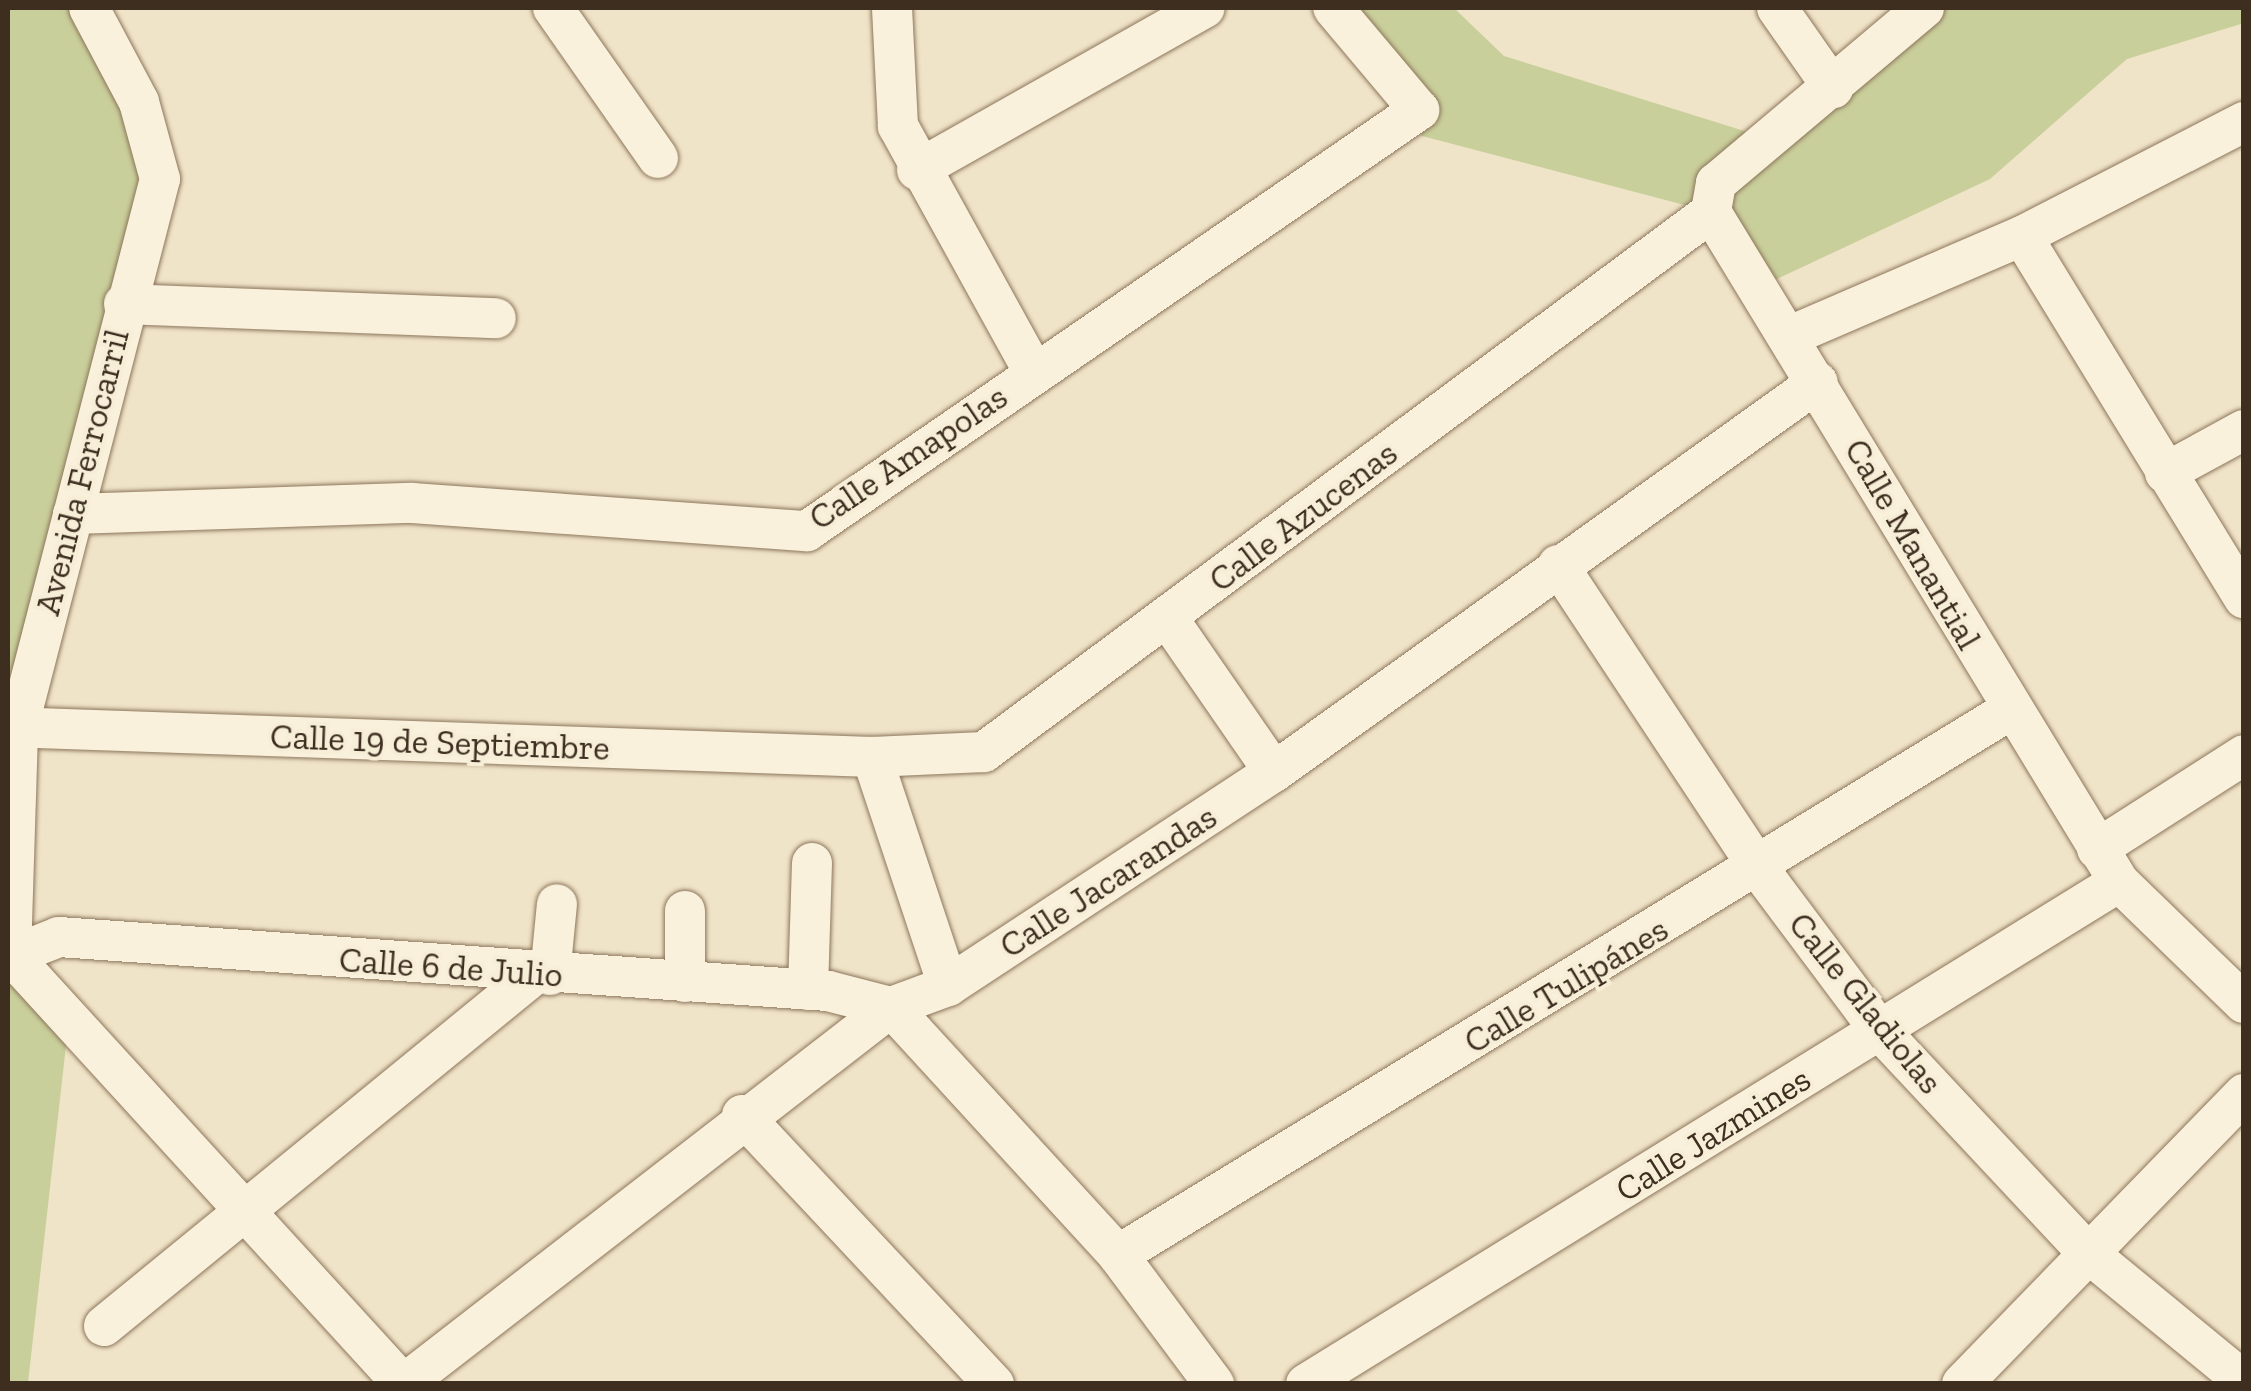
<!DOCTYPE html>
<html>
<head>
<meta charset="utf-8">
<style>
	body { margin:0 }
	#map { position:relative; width:2251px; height:1391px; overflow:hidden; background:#f0e4c8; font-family:"Zilla Slab",serif }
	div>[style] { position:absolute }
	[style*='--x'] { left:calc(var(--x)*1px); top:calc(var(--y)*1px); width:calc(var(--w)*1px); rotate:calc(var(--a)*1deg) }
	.green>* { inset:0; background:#c9cf9b }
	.roads { filter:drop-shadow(0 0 2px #8d765c) drop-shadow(0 0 2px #8d765c) }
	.minor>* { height:40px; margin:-20px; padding:0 20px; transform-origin:20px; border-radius:20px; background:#faf1dc }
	span { translate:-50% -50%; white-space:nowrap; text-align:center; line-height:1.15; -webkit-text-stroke:8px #f7eed8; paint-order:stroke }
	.street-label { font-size:35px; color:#3d2e20 }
	.frame { position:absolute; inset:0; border:10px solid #3d2e20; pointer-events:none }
</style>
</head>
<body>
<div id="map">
	<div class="green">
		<i style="clip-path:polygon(8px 8px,89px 8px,160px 179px,18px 728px,11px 954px,69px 1019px,28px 1383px,8px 1384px)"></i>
		<i style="clip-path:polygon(1331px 8px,1454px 8px,1504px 56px,1770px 139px,1924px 8px,2243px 8px,2244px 23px,2127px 59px,1990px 179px,1760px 287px,1711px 212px,1422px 136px)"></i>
	</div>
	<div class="roads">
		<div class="minor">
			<i style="--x:553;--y:8;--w:183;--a:55"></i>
			<i style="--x:892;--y:8;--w:118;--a:87.1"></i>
			<i style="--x:898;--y:126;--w:281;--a:61.1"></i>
			<i style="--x:1777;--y:8;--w:98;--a:55"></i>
			<i style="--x:1924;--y:8;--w:272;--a:139.9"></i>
			<i style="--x:1716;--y:183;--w:29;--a:100"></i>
			<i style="--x:1711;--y:212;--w:784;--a:58.66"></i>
			<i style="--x:2119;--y:882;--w:174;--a:44.1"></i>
			<i style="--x:917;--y:170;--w:330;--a:-29.4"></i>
			<i style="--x:2022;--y:236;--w:425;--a:58.5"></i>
			<i style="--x:124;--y:304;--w:372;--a:2.2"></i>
			<i style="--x:1792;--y:335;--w:250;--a:-23.3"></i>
			<i style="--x:2022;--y:236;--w:250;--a:-27.2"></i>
			<i style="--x:2165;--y:473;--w:90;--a:-28.6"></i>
			<i style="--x:73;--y:514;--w:339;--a:-1.9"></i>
			<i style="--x:412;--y:503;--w:396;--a:4.1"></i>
			<i style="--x:807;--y:531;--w:743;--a:-34.52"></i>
			<i style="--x:1419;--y:110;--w:133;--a:-130.1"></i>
			<i style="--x:1558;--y:565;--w:364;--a:56.5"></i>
			<i style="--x:1759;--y:869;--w:202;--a:53.2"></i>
			<i style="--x:1880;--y:1031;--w:304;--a:46.9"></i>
			<i style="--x:2088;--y:1253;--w:202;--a:39.4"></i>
			<i style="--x:1167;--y:617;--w:188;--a:55.4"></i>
			<i style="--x:8;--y:727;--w:865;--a:1.99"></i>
			<i style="--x:872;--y:757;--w:112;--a:-2.6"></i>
			<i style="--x:984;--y:752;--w:906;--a:-36.6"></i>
			<i style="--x:872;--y:757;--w:241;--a:71.6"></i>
			<i style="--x:2097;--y:849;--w:174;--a:-32.6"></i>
			<i style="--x:685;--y:911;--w:71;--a:90"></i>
			<i style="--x:11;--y:955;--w:227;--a:-88.2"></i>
			<i style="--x:18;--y:728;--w:567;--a:-75.5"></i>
			<i style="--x:160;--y:179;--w:80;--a:-105.3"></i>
			<i style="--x:139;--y:102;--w:106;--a:-118"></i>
			<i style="--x:11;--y:955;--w:581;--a:47.58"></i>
			<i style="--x:8;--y:957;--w:55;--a:-21.4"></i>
			<i style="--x:59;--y:937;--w:771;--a:4.02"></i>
			<i style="--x:828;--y:991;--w:65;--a:14.3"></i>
			<i style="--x:891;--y:1007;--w:336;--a:47.5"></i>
			<i style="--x:1118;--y:1255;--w:161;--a:53.3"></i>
			<i style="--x:550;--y:975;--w:71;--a:-84.4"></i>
			<i style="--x:808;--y:990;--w:127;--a:-88.2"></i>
			<i style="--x:742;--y:1115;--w:369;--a:46.9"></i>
			<i style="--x:1118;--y:1255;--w:1045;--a:-31.42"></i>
			<i style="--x:104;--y:1326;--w:556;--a:-39.24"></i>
			<i style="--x:404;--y:1384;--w:616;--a:-37.74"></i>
			<i style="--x:891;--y:1007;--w:61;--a:-20.2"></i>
			<i style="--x:948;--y:986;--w:390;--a:-33.3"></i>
			<i style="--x:1274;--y:772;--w:669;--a:-35.64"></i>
			<i style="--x:1306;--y:1384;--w:955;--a:-31.69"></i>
			<i style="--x:1962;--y:1384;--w:405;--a:-45.8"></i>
		</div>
	</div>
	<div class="street-label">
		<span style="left:908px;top:457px;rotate:-34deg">Calle Amapolas</span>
		<span style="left:82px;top:472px;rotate:-76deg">Avenida Ferrocarril</span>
		<span style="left:1303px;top:516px;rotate:-37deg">Calle Azucenas</span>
		<span style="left:1913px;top:544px;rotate:60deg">Calle Manantial</span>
		<span style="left:440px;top:742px;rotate:2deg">Calle 19 de Septiembre</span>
		<span style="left:1108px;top:881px;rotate:-33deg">Calle Jacarandas</span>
		<span style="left:451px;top:967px;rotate:4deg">Calle 6 de Julio</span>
		<span style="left:1566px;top:985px;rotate:-31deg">Calle Tulipánes</span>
		<span style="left:1866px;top:1003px;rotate:51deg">Calle Gladiolas</span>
		<span style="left:1713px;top:1134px;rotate:-32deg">Calle Jazmines</span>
	</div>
	<div class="frame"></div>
</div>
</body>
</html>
